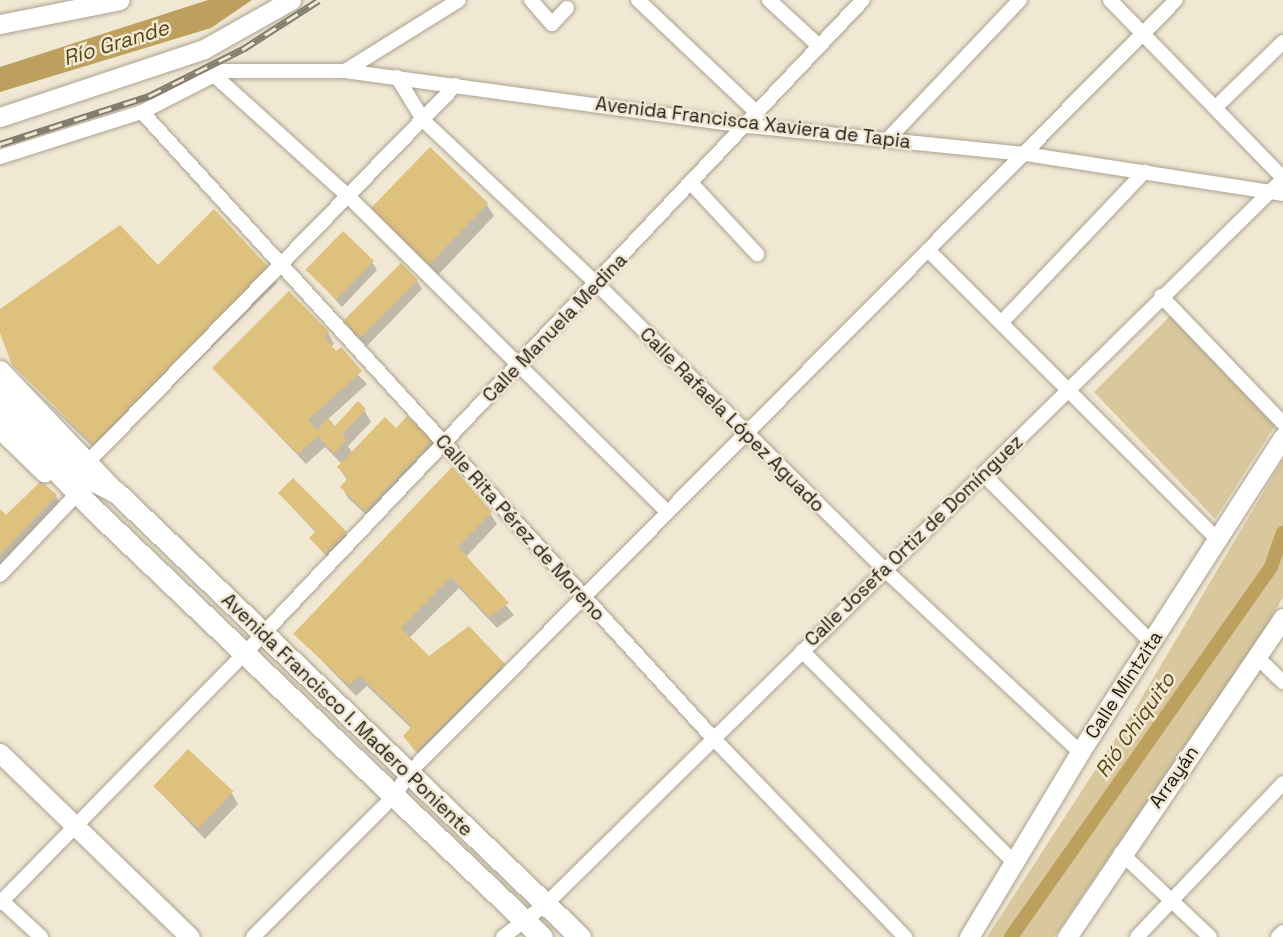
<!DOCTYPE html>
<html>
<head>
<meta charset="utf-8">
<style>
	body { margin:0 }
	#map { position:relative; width:1283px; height:937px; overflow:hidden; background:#f1e8d4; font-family:"Space Grotesk",sans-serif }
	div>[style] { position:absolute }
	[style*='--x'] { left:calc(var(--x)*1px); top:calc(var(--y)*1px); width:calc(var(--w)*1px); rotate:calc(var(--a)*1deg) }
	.green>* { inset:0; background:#d9c79e }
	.water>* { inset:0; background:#bda05d }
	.shadow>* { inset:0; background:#0003 }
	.canal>* { height:14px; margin:-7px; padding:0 7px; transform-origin:7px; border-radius:7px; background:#bda05d }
	.building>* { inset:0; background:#dec17d; transform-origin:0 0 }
	.roads { filter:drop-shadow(0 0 2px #aaa28f) drop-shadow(0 0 2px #aaa28f) }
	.street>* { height:14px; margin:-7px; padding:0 7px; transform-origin:7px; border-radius:7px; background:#fff }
	.secondary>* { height:19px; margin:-9.5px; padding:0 9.5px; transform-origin:9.5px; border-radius:9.5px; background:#fff }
	.primary>* { height:21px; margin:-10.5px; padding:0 10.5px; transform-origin:10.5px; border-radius:10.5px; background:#fff }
	.rail>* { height:7px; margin-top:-3.5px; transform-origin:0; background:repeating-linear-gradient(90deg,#f1e8d4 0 13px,#837d70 0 26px); box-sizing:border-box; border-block:2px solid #837d70 }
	span { translate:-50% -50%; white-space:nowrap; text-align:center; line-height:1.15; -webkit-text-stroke:5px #f1e8d4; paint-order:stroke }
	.street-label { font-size:19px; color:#1b1811 }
	.water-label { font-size:21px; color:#5a4610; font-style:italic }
</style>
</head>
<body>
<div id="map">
	<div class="green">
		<i style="clip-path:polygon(1171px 315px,1276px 424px,1215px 519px,1094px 392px)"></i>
		<i style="clip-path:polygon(1283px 459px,1283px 597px,1257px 642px,1054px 937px,987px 937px,1138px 704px)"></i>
	</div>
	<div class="water">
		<i style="clip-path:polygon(208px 0,252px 0,211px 28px,0 92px,0 67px)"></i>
	</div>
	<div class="shadow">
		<i style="clip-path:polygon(487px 205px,494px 216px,437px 276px,373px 209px)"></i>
		<i style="clip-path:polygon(372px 262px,377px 270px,342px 307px,308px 270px)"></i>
		<i style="clip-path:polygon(158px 267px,270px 271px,277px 283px,102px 456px,21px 377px,102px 451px,0 328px,0 311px)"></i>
		<i style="clip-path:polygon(417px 281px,422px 289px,367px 346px,351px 330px,346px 322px)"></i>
		<i style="clip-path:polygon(328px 333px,334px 344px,331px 347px,367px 384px,327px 420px,335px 429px,364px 410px,371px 422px,348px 446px,353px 454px,396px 431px,431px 441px,438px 452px,373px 521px,348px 498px,342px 487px,348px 481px,339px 468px,342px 464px,325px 447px,306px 464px,215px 369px)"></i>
		<i style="clip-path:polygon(280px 494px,345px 533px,350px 541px,331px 561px,311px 539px,316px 533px)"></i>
		<i style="clip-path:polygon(56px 496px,62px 507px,0 572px,0 512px,6px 518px)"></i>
		<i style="clip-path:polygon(490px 513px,497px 524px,466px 557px,514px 615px,497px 628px,459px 588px,409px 638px,429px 658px,469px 629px,510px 677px,424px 762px,405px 736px,412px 729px,367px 686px,356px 696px,296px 634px)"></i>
		<i style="clip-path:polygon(155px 787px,231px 792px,238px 804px,205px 839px)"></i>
	</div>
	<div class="canal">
		<i style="--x:1011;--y:937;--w:452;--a:-54.9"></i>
		<i style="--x:1271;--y:567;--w:36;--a:-71"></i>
	</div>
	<div class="building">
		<i style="left:430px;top:147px;width:81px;height:86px;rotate:44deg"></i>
		<i style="clip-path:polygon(214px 209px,271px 270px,95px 446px,12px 365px,0 333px,0 309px,120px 225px,158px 265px)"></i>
		<i style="left:343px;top:231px;width:43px;height:54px;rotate:44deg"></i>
		<i style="left:401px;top:263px;width:24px;height:82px;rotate:45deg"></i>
		<i style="clip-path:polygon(289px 291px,329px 332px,324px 336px,336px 351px,341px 347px,362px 371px,308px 420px,317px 430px,328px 418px,335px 426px,358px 401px,366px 409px,342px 435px,347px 440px,334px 453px,318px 436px,298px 454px,212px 368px)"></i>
		<i style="clip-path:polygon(407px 416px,433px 440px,365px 511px,340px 487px,348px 478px,337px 467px,385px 417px,396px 428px)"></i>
		<i style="clip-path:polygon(452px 467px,492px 512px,458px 547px,509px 603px,489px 617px,451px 577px,401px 628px,429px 656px,469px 626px,505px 664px,416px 752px,403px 736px,412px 726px,360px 676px,349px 685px,293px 634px)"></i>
		<i style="clip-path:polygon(293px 478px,347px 532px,325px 554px,309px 538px,316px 531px,278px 493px)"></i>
		<i style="clip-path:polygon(41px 481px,57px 495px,0 554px,0 509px,6px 515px)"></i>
		<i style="left:188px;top:749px;width:62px;height:51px;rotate:43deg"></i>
	</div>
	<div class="roads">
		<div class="street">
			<i style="--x:531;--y:0;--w:32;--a:49"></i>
			<i style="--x:552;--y:24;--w:22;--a:-47"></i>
			<i style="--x:638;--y:0;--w:166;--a:43.5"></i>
			<i style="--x:769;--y:0;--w:68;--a:42.6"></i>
			<i style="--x:1110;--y:0;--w:248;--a:45.8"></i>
			<i style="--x:345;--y:71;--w:134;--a:-31.9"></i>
			<i style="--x:214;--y:75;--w:182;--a:42.1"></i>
			<i style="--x:349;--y:197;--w:448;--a:44.7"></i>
			<i style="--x:397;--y:77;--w:52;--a:58.5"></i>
			<i style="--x:424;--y:121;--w:238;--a:43.3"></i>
			<i style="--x:597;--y:284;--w:409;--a:44.8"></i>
			<i style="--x:887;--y:572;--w:264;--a:43"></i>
			<i style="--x:1215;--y:108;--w:95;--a:-44.1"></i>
			<i style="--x:142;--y:112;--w:847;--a:47.63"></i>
			<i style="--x:713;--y:738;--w:277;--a:46"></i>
			<i style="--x:887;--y:140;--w:193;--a:-46.5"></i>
			<i style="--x:0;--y:157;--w:149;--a:-17.6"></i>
			<i style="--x:142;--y:112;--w:90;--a:-27.1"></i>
			<i style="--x:222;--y:71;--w:123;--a:0"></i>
			<i style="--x:345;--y:71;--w:408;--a:7.8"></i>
			<i style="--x:749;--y:126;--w:277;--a:5.8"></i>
			<i style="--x:1025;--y:154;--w:261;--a:8.8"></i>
			<i style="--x:692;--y:184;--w:96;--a:47.1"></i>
			<i style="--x:928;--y:250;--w:410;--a:45"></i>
			<i style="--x:1161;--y:296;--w:176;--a:46.2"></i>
			<i style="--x:1001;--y:323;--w:209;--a:-46.5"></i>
			<i style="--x:90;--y:460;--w:524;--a:-45.7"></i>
			<i style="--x:983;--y:474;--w:239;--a:45"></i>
			<i style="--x:0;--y:575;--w:105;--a:-46.5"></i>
			<i style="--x:802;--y:651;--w:298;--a:44.9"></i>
			<i style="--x:1258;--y:658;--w:35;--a:44"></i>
			<i style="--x:1121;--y:853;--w:122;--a:43.3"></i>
			<i style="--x:2;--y:901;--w:53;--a:42.7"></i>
			<i style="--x:0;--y:903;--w:375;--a:-45.6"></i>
			<i style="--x:262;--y:635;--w:874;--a:-46.58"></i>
			<i style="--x:253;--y:937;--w:201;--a:-45"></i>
			<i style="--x:395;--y:795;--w:25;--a:-58"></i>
			<i style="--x:408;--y:774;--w:1090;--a:-45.22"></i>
			<i style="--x:503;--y:937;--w:54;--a:-37.5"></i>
			<i style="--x:546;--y:904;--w:1034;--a:-44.53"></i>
			<i style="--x:1137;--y:937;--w:212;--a:-46.5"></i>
			<i style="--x:1278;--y:937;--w:7;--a:-45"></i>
		</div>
		<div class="secondary">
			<i style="--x:0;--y:24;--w:122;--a:-11.3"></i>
			<i style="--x:0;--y:117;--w:215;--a:-18.4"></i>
			<i style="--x:204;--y:49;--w:100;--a:-29.4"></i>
			<i style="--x:0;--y:370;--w:167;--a:46.5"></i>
			<i style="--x:0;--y:429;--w:62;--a:44.3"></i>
			<i style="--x:0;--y:753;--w:264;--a:44.1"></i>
			<i style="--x:969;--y:937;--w:216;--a:-59"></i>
			<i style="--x:1080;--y:752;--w:375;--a:-57.2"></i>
			<i style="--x:1067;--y:937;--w:385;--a:-55.9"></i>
		</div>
		<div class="primary">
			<i style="--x:0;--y:388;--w:126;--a:45.6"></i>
			<i style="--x:88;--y:478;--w:31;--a:27"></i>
			<i style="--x:116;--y:492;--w:643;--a:43.8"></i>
			<i style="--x:0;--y:412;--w:134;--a:46.2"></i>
			<i style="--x:93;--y:509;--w:620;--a:43.63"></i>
		</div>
	</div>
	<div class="rail">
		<i style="--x:0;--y:144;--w:157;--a:-17.9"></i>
		<i style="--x:149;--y:96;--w:105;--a:-26.6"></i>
		<i style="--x:243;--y:49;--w:90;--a:-32.8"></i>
	</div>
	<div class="street-label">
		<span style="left:753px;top:123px;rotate:7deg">Avenida Francisca Xaviera de Tapia</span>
		<span style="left:555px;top:328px;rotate:-46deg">Calle Manuela Medina</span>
		<span style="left:732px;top:420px;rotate:45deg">Calle Rafaela López Aguado</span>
		<span style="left:520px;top:528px;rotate:48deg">Calle Rita Pérez de Moreno</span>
		<span style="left:914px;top:541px;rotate:-44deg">Calle Josefa Ortiz de Domínguez</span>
		<span style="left:1124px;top:685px;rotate:-57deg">Calle Mintzita</span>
		<span style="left:347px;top:715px;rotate:44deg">Avenida Francisco I. Madero Poniente</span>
		<span style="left:1174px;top:777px;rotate:-55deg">Arrayán</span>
	</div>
	<div class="water-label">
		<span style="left:116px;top:43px;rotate:-17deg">Río Grande</span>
		<span style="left:1135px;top:725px;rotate:-55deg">Rió Chiquito</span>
	</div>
</div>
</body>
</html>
